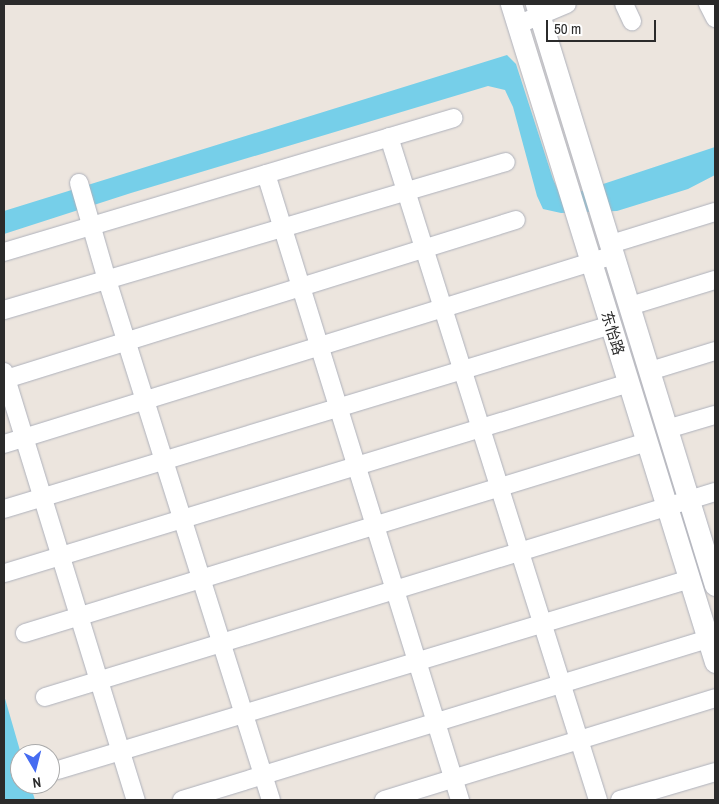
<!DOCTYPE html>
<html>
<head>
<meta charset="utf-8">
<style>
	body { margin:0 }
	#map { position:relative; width:719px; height:804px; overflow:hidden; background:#ece5de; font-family:"Archivo Narrow","Noto Sans SC",sans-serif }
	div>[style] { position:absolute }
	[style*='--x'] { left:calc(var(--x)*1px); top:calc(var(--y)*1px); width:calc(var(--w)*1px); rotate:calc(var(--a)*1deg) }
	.water>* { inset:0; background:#76cfe9 }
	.roads { filter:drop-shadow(0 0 1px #aeb1bb) drop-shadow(0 0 1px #aeb1bb) }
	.minor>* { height:18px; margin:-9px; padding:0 9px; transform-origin:9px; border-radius:9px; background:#fff }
	.tertiary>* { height:21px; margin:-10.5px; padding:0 10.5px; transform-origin:10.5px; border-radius:10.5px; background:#fff }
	span { translate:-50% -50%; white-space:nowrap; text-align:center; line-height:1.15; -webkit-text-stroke:4.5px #fff; paint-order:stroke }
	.street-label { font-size:15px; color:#2b2b2b }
	.frame { position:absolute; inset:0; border:5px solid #2b2b2b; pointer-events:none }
	.north { position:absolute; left:10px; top:744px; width:50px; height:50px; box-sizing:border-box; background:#fff; border:1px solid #aaa; border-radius:50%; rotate:172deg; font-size:14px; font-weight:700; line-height:20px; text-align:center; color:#2b2b2b }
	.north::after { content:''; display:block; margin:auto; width:18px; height:22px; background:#466cf1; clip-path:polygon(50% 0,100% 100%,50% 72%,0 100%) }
	.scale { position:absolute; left:546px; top:20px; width:110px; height:22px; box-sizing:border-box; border:2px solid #2b2b2b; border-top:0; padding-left:6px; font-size:15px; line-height:18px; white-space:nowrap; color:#2b2b2b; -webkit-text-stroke:4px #fff; paint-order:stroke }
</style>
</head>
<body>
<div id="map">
	<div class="water">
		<i style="clip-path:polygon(507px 55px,516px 64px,553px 179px,558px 190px,579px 192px,715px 147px,715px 175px,688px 189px,617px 211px,561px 213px,543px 209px,537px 196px,513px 107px,505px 90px,488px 86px,131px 193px,4px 234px,4px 211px)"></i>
		<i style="clip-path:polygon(4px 695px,21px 754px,20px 784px,30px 784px,35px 800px,4px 800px)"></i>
	</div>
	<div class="roads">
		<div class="minor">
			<i style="--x:624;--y:4;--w:19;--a:65"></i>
			<i style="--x:708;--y:4;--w:16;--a:63"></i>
			<i style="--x:517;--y:25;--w:54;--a:-22.8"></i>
			<i style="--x:389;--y:137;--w:695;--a:72.5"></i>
			<i style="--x:266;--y:174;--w:655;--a:72.78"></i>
			<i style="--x:79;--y:183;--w:101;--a:73.9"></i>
			<i style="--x:107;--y:280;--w:545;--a:72.5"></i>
			<i style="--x:611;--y:244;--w:109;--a:-17.1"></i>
			<i style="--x:4;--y:252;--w:469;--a:-16.6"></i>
			<i style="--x:630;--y:306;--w:89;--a:-17"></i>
			<i style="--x:4;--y:310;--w:523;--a:-16.43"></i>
			<i style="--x:650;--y:371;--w:68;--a:-17.1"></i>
			<i style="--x:4;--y:372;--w:448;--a:72.9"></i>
			<i style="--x:6;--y:379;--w:534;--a:-17.32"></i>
			<i style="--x:667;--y:429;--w:50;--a:-16.3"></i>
			<i style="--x:4;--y:444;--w:639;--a:-17.21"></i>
			<i style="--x:4;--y:509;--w:634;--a:-16.86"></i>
			<i style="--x:5;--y:573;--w:652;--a:-16.93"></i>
			<i style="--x:25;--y:633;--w:651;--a:-17.07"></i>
			<i style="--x:45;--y:697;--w:701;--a:-17.01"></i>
			<i style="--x:58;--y:770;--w:660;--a:-16.82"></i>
			<i style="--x:182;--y:800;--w:550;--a:-17.02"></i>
			<i style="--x:384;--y:800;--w:346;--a:-17.1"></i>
			<i style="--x:620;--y:800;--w:99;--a:-16.4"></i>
		</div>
		<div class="tertiary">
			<i style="--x:511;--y:4;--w:689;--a:72.77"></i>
			<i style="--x:536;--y:4;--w:608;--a:72.88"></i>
		</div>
	</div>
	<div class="street-label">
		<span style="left:613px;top:333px;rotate:73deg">东怡路</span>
	</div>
	<div class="frame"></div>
	<div class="north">N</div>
	<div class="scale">50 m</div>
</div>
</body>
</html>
